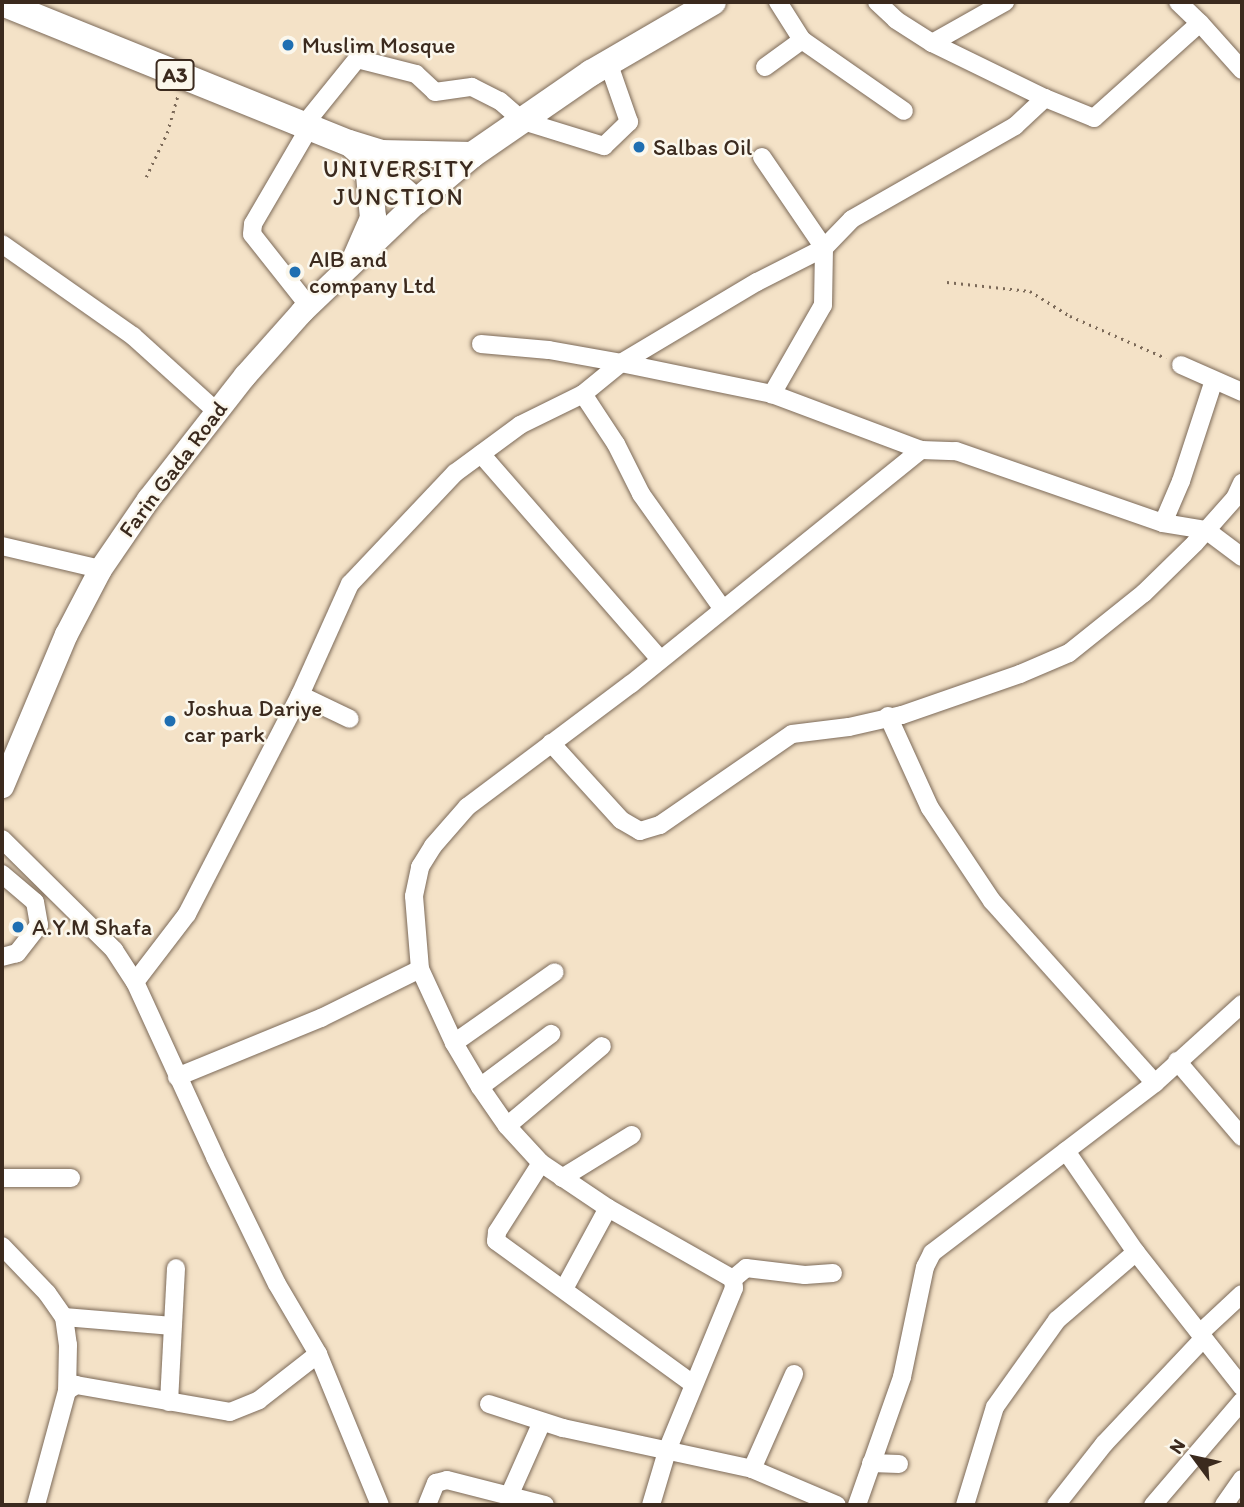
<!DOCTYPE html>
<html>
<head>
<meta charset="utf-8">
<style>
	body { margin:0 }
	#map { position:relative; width:1244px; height:1507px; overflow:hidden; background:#f4e2c7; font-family:Itim,sans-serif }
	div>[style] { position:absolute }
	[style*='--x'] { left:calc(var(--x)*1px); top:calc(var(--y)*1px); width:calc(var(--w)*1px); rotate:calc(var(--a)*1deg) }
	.path>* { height:2.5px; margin-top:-1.25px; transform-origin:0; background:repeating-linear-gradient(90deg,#7c6a59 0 2px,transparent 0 7px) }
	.roads { filter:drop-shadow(0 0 2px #7c6a59) drop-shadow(0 0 2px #7c6a59) }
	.minor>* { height:18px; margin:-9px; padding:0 9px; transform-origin:9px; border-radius:9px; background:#fff }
	.major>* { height:23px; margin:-11.5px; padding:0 11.5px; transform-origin:11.5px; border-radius:11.5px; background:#fff }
	.highway>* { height:26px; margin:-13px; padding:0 13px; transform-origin:13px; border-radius:13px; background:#fff }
	.dots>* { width:19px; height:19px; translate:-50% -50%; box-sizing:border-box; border:4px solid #fbf7ec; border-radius:50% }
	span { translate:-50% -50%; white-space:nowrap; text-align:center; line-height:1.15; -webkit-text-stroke:5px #fbf7ec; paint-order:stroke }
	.shield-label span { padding:2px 5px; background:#fbf7ec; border:2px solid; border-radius:5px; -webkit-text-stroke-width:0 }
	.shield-label { font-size:21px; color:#3b2a1e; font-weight:700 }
	.poi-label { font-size:23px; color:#3b2a1e }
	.left { translate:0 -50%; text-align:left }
	.street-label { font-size:23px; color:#3b2a1e }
	.neighbourhood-label { font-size:24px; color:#3b2a1e; letter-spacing:2px }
	.frame { position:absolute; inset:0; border:4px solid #3b2a1e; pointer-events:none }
	.north { position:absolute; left:1160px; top:1423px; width:70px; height:70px; -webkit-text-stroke:5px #fbf7ec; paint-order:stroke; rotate:303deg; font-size:19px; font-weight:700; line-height:28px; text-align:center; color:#3b2a1e }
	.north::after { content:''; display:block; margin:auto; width:24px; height:32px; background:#3b2a1e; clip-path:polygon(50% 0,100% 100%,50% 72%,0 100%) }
</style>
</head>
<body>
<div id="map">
	<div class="path">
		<i style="--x:146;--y:177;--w:49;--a:-64.5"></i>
		<i style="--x:167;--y:133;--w:40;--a:-74"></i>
		<i style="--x:947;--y:282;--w:83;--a:6.2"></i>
		<i style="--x:1030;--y:291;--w:47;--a:32"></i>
		<i style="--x:1070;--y:316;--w:105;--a:23.6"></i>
	</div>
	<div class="roads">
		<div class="minor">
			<i style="--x:778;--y:2;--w:45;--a:57.7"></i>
			<i style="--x:802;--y:40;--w:124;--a:34.8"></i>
			<i style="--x:877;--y:2;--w:26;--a:43"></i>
			<i style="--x:896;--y:20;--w:43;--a:32.6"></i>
			<i style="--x:932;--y:43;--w:126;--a:26"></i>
			<i style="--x:1178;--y:2;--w:30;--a:44"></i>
			<i style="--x:932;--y:43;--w:84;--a:-29.3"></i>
			<i style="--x:765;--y:67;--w:46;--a:-36.1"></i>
			<i style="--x:303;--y:126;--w:86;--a:-51.1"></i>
			<i style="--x:357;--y:59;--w:61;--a:14.3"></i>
			<i style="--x:416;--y:74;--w:26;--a:43"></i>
			<i style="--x:435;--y:92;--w:37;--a:-8"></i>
			<i style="--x:472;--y:87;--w:31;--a:27"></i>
			<i style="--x:500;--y:101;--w:30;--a:41"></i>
			<i style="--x:523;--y:121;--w:85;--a:17.2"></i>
			<i style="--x:604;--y:146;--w:35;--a:-44"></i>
			<i style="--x:629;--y:122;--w:64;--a:-109.3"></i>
			<i style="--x:762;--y:157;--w:110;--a:55.7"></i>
			<i style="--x:824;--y:248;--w:57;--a:91"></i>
			<i style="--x:823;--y:305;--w:103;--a:119.8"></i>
			<i style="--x:2;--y:244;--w:160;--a:35.1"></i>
			<i style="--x:133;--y:336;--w:112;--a:42.1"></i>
			<i style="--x:308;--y:305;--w:90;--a:-128.3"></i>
			<i style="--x:252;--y:234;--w:10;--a:-84"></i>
			<i style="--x:253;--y:224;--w:111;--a:-59.7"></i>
			<i style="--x:481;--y:344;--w:68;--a:5"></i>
			<i style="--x:549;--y:350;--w:73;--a:10.2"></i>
			<i style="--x:621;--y:363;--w:158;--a:-30.8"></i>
			<i style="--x:757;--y:282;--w:75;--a:-26.9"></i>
			<i style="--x:824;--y:248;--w:40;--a:-46"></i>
			<i style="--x:852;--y:219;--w:188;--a:-29.7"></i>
			<i style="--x:1015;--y:126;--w:41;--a:-43"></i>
			<i style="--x:1045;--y:98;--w:53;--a:22.2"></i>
			<i style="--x:1094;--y:118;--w:142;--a:-41.9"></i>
			<i style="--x:1200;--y:23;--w:63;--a:48.2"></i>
			<i style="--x:1181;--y:365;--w:67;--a:23.9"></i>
			<i style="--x:583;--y:394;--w:60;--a:56.6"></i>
			<i style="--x:616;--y:444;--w:56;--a:63.4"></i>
			<i style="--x:641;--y:494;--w:140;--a:54.6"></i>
			<i style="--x:481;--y:454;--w:272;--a:48.9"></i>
			<i style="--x:1163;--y:523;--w:46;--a:-66.8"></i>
			<i style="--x:1181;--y:481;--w:106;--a:-71.9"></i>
			<i style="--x:2;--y:546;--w:101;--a:13.2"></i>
			<i style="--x:300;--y:695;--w:55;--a:25.6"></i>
			<i style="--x:888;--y:716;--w:101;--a:65.5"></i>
			<i style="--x:930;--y:808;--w:112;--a:56.3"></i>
			<i style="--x:992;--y:901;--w:244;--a:48.2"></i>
			<i style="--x:551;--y:743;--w:104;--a:47.7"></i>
			<i style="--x:621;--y:820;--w:22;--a:30"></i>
			<i style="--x:640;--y:831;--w:21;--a:-17"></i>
			<i style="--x:660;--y:825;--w:160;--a:-34.6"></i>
			<i style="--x:792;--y:734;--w:57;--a:-7"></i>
			<i style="--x:849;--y:727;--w:54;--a:-12.8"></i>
			<i style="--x:902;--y:715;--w:125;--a:-19.2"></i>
			<i style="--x:1020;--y:674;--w:53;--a:-23.2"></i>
			<i style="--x:1069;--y:653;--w:96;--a:-38.7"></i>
			<i style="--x:1144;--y:593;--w:71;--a:-44.4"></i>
			<i style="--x:1195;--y:543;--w:60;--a:-48.4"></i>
			<i style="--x:1235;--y:498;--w:17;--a:-65"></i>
			<i style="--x:2;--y:839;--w:158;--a:44.7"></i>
			<i style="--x:114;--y:950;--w:38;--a:57"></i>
			<i style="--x:135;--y:982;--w:192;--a:65.4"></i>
			<i style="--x:215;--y:1157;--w:141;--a:64"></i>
			<i style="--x:277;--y:1284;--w:81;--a:59.6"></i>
			<i style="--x:318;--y:1354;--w:163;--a:67.7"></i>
			<i style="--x:2;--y:874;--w:43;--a:40.3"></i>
			<i style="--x:35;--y:902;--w:23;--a:80"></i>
			<i style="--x:39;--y:925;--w:36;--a:128"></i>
			<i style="--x:17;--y:953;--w:16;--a:165"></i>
			<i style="--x:420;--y:969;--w:73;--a:-94.7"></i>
			<i style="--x:414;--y:896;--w:30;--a:-78"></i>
			<i style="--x:420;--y:867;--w:25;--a:-58"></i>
			<i style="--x:433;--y:846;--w:52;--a:-48.9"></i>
			<i style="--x:467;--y:807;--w:205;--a:-36.9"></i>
			<i style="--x:631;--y:684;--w:373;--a:-38.9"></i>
			<i style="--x:135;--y:982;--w:86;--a:-52.6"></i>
			<i style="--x:187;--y:914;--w:246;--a:-62.7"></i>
			<i style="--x:300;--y:695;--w:122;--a:-65.8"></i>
			<i style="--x:350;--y:584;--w:153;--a:-46.6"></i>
			<i style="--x:455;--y:473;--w:81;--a:-36.4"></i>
			<i style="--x:520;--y:425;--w:70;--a:-26.2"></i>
			<i style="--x:583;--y:394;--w:49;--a:-39.2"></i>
			<i style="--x:621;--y:363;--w:154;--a:11.6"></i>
			<i style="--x:772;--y:394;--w:159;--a:20.6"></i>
			<i style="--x:921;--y:450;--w:35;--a:2"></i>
			<i style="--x:956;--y:451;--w:219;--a:19.2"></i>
			<i style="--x:1163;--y:523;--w:44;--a:9.2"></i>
			<i style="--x:1206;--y:530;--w:45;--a:36.9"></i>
			<i style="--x:454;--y:1043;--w:123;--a:-35.1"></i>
			<i style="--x:1177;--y:1061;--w:100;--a:49.5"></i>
			<i style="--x:177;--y:1077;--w:156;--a:-22.3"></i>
			<i style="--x:321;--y:1018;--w:110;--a:-26.3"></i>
			<i style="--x:420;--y:969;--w:81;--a:65.3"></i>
			<i style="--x:454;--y:1043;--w:51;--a:59.4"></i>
			<i style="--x:480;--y:1087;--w:47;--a:55.3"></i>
			<i style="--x:507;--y:1126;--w:50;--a:47.4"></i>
			<i style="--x:541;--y:1163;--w:81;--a:33.9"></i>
			<i style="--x:608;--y:1208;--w:144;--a:29.6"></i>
			<i style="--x:733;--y:1279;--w:9;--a:84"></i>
			<i style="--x:734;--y:1288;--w:173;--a:112.4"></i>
			<i style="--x:668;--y:1448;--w:59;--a:106.6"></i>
			<i style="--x:480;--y:1087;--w:89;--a:-36.7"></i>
			<i style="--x:507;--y:1126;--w:124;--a:-40.1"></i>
			<i style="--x:1066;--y:1151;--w:121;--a:55.4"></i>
			<i style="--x:1135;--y:1251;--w:173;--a:51.8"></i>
			<i style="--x:541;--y:1163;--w:82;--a:122.5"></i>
			<i style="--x:497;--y:1232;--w:9;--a:96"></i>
			<i style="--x:496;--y:1241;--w:243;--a:36"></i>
			<i style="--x:2;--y:1178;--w:69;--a:0"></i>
			<i style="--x:562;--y:1178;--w:82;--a:-31.6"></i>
			<i style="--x:2;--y:1246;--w:65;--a:46.2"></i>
			<i style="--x:47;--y:1293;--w:29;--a:55"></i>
			<i style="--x:64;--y:1317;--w:28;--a:82"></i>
			<i style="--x:68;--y:1345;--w:46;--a:91.2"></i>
			<i style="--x:733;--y:1279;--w:17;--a:-40"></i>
			<i style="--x:746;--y:1268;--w:59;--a:6.8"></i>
			<i style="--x:805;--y:1275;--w:28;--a:-4"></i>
			<i style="--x:564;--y:1289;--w:92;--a:-61.5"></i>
			<i style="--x:64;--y:1317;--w:109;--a:4.7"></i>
			<i style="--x:1200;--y:1333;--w:57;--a:-42.9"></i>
			<i style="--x:169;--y:1402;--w:134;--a:-87"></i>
			<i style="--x:489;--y:1404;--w:78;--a:18"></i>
			<i style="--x:563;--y:1428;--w:193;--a:12.2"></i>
			<i style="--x:752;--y:1469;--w:92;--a:23"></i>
			<i style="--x:871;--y:1463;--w:28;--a:2"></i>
			<i style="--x:752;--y:1469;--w:104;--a:-66.1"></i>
			<i style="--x:509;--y:1496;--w:81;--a:-66"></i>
			<i style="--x:36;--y:1505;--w:118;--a:-74.8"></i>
			<i style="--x:67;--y:1391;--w:11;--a:-34"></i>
			<i style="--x:76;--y:1385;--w:156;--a:9.9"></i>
			<i style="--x:230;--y:1412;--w:31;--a:-22"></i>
			<i style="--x:259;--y:1400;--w:75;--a:-37.9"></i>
			<i style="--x:427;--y:1505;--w:24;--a:-68"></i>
			<i style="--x:436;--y:1483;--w:11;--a:-15"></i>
			<i style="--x:447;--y:1480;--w:101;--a:14.3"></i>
			<i style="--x:857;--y:1505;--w:136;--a:-70.6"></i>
			<i style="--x:902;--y:1377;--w:112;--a:-78.2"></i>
			<i style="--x:925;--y:1267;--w:16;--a:-63"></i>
			<i style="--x:932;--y:1253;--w:280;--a:-37.3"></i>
			<i style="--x:1155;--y:1083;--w:118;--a:-42.2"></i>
			<i style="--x:965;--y:1505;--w:102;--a:-73"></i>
			<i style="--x:995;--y:1407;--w:107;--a:-54.5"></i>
			<i style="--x:1057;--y:1320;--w:104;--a:-40.7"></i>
			<i style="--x:1056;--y:1505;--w:78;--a:-51.8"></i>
			<i style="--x:1104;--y:1444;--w:143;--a:-46.7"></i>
			<i style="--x:1153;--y:1505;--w:137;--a:-49.4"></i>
			<i style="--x:1224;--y:1505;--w:32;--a:-55"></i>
		</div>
		<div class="major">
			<i style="--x:2;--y:786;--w:165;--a:-67.2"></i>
			<i style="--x:66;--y:634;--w:73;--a:-62.4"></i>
			<i style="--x:100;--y:569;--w:85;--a:-55.6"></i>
			<i style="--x:148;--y:499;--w:157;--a:-52"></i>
			<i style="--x:245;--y:375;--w:86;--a:-48.3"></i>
			<i style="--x:302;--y:311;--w:158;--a:-43.7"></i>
		</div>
		<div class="highway">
			<i style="--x:2;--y:3;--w:374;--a:22"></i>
			<i style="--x:349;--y:143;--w:34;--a:17"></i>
			<i style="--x:381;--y:153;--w:91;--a:1.3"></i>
			<i style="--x:353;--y:146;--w:84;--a:41.6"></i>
			<i style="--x:416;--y:202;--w:73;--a:-40"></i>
			<i style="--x:472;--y:155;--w:145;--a:-34.6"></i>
			<i style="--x:591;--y:73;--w:141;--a:-30.2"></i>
			<i style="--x:356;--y:257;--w:43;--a:-66.4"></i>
			<i style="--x:373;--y:218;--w:43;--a:-95.3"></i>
			<i style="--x:369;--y:175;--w:21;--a:-109"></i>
		</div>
	</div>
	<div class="dots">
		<i style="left:288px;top:45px;background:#1f6fb2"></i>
		<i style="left:639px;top:147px;background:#1f6fb2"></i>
		<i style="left:295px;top:272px;background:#1f6fb2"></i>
		<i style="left:170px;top:721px;background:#1f6fb2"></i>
		<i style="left:18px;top:927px;background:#1f6fb2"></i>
	</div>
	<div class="shield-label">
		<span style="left:175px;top:75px">A3</span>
	</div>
	<div class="poi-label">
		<span class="left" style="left:302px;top:45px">Muslim Mosque</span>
		<span class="left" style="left:653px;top:147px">Salbas Oil</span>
		<span class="left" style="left:309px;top:272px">AIB and<br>company Ltd</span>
		<span class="left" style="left:184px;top:721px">Joshua Dariye<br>car park</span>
		<span class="left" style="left:32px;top:927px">A.Y.M Shafa</span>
	</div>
	<div class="street-label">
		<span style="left:173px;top:469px;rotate:-53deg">Farin Gada Road</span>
	</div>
	<div class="neighbourhood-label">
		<span style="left:399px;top:183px">UNIVERSITY<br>JUNCTION</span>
	</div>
	<div class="frame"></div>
	<div class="north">N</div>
</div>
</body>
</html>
